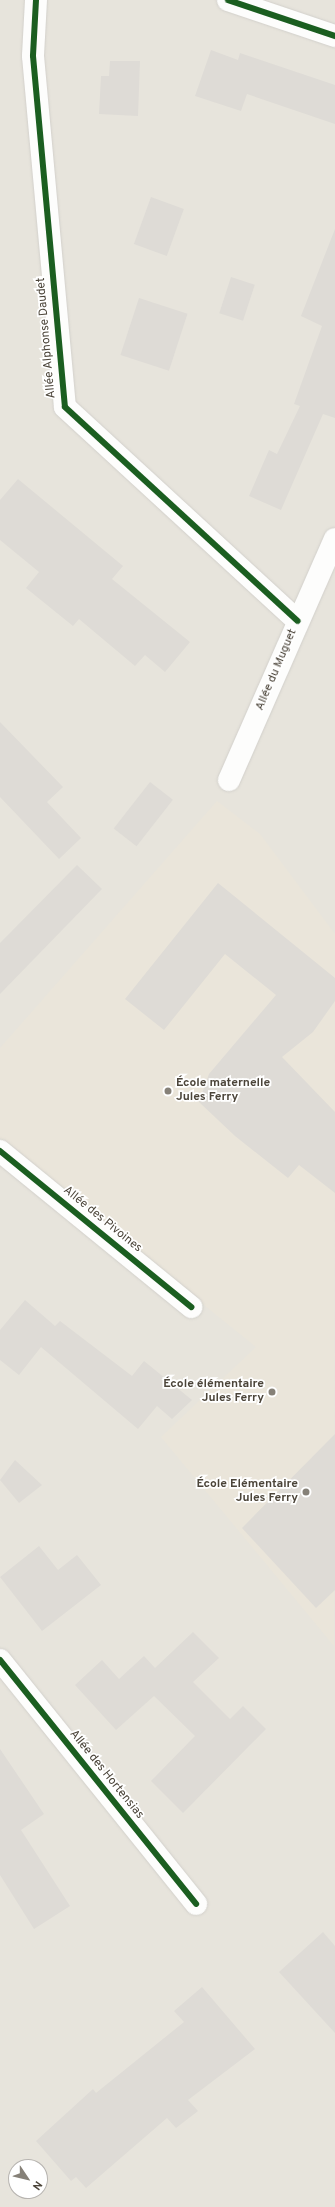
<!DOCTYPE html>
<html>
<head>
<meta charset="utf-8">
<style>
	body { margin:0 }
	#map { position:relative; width:335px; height:2207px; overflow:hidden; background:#f4f2ee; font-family:Overpass,sans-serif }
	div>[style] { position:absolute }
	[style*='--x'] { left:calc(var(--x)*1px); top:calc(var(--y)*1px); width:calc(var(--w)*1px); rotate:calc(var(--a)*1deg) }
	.residential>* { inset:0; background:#e7e4dc }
	.education>* { inset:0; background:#eae5da }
	.building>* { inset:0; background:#dedbd6; transform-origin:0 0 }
	.roads { filter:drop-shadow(0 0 1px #d2d0cb) drop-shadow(0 0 1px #d2d0cb) }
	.minor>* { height:22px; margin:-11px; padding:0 11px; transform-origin:11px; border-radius:11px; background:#fdfdfc }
	.cycleway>* { height:6px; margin:-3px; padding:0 3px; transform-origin:3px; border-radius:3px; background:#1b5e20 }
	.dots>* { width:11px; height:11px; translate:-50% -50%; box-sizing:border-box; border:2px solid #fff; border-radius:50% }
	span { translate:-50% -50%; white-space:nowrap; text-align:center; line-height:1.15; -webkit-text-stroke:3.5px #fff; paint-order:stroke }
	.street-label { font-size:12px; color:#4b4439 }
	.poi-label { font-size:12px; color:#4b4439; font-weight:700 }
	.left { translate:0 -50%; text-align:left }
	.right { translate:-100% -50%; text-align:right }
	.north { position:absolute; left:8px; top:2159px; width:40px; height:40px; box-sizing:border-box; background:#fff; border:1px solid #b7b4b0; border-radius:50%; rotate:125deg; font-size:11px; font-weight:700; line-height:16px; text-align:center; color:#4b4439 }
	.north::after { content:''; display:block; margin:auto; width:14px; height:18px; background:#868178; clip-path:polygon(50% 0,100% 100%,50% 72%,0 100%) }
</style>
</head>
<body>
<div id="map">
	<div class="residential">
		<i style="clip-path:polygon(evenodd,0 0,335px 0,335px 2207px,0 2207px,0 0,16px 2167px,40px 2167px,40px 2191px,16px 2191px,16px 2167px)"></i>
	</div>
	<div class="education">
		<i style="clip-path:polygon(217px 801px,260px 834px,335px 934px,334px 1646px,161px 1437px,256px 1347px,0 1140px,0 1048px)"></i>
	</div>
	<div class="building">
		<i style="clip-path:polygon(211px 50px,238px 60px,240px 53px,335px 85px,335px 124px,247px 94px,241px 111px,195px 96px)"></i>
		<i style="clip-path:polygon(110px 61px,140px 61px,138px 116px,99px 114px,101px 76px,109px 76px)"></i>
		<i style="left:151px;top:197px;width:35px;height:50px;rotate:20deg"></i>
		<i style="clip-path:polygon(335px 229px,335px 418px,323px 414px,281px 510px,249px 496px,269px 450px,277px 454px,300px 406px,294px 404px,322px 326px,301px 316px)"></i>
		<i style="left:231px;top:277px;width:25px;height:38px;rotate:18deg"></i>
		<i style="left:139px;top:298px;width:51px;height:60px;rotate:18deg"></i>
		<i style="clip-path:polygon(18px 479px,123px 566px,112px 579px,190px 642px,165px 672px,145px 655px,135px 666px,79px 619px,73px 626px,26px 588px,39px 572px,0 540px,0 500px)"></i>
		<i style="clip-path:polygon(0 722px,63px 787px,47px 802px,81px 838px,59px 859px,0 797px)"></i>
		<i style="left:150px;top:782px;width:29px;height:59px;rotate:38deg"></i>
		<i style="clip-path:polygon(77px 865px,102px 889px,0 994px,0 943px)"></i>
		<i style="clip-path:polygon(218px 883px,335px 978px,335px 1001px,313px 1032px,282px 1057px,335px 1112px,335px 1193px,299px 1165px,288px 1178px,235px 1136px,199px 1102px,209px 1074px,276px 995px,225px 954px,164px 1030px,125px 999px)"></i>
		<i style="clip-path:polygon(25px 1300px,55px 1326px,60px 1321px,132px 1376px,144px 1361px,192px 1400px,172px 1419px,157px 1406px,138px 1429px,41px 1347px,19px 1375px,0 1360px,0 1330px)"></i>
		<i style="clip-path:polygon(335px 1434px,335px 1590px,316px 1608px,242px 1528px)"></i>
		<i style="clip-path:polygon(15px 1460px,42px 1485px,19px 1503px,0 1480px)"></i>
		<i style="clip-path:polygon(39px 1546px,58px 1570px,77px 1555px,101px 1585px,42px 1631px,0 1577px)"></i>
		<i style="clip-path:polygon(193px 1632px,219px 1658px,193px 1682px,230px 1719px,243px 1706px,266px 1729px,183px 1813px,151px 1781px,195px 1736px,154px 1696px,116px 1730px,75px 1685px,102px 1660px,119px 1679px,144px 1656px,155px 1668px)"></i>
		<i style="clip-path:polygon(0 1749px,44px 1814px,21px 1830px,70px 1906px,34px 1929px,0 1875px)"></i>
		<i style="clip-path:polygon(323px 1932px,335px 1946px,335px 2033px,279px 1972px)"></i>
		<i style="clip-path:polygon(202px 1987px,255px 2049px,188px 2100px,198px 2111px,176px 2128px,167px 2118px,86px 2188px,76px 2177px,71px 2181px,36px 2141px,93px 2089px,96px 2093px,184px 2022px,174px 2011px)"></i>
	</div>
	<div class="roads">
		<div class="minor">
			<i style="--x:36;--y:0;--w:56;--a:93.1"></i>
			<i style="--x:33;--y:56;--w:352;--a:84.8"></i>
			<i style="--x:65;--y:407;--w:316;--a:42.6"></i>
			<i style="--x:228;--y:0;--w:113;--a:18.6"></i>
			<i style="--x:229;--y:780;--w:263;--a:-66.3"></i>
			<i style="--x:0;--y:1151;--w:247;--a:39.2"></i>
			<i style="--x:0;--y:1660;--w:313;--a:51.2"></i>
		</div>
	</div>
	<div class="cycleway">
		<i style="--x:36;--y:0;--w:56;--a:93.1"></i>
		<i style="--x:33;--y:56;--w:352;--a:84.8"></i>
		<i style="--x:65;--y:407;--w:316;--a:42.6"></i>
		<i style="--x:228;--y:0;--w:113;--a:18.6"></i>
		<i style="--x:0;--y:1151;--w:247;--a:39.2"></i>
		<i style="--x:0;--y:1660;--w:313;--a:51.2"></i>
	</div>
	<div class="dots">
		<i style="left:168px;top:1091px;background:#868178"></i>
		<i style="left:272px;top:1392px;background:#868178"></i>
		<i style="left:306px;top:1492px;background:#868178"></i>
	</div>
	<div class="street-label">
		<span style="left:47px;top:338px;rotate:-95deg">Allée Alphonse Daudet</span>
		<span style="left:277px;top:670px;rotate:-67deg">Allée du Muguet</span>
		<span style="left:102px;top:1220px;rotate:39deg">Allée des Pivoines</span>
		<span style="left:106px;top:1775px;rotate:51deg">Allée des Hortensias</span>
	</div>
	<div class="poi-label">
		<span class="left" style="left:176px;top:1091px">École maternelle<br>Jules Ferry</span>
		<span class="right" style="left:264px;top:1392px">École élémentaire<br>Jules Ferry</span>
		<span class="right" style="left:298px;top:1492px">École Elémentaire<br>Jules Ferry</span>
	</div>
	<div class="north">N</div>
</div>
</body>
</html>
